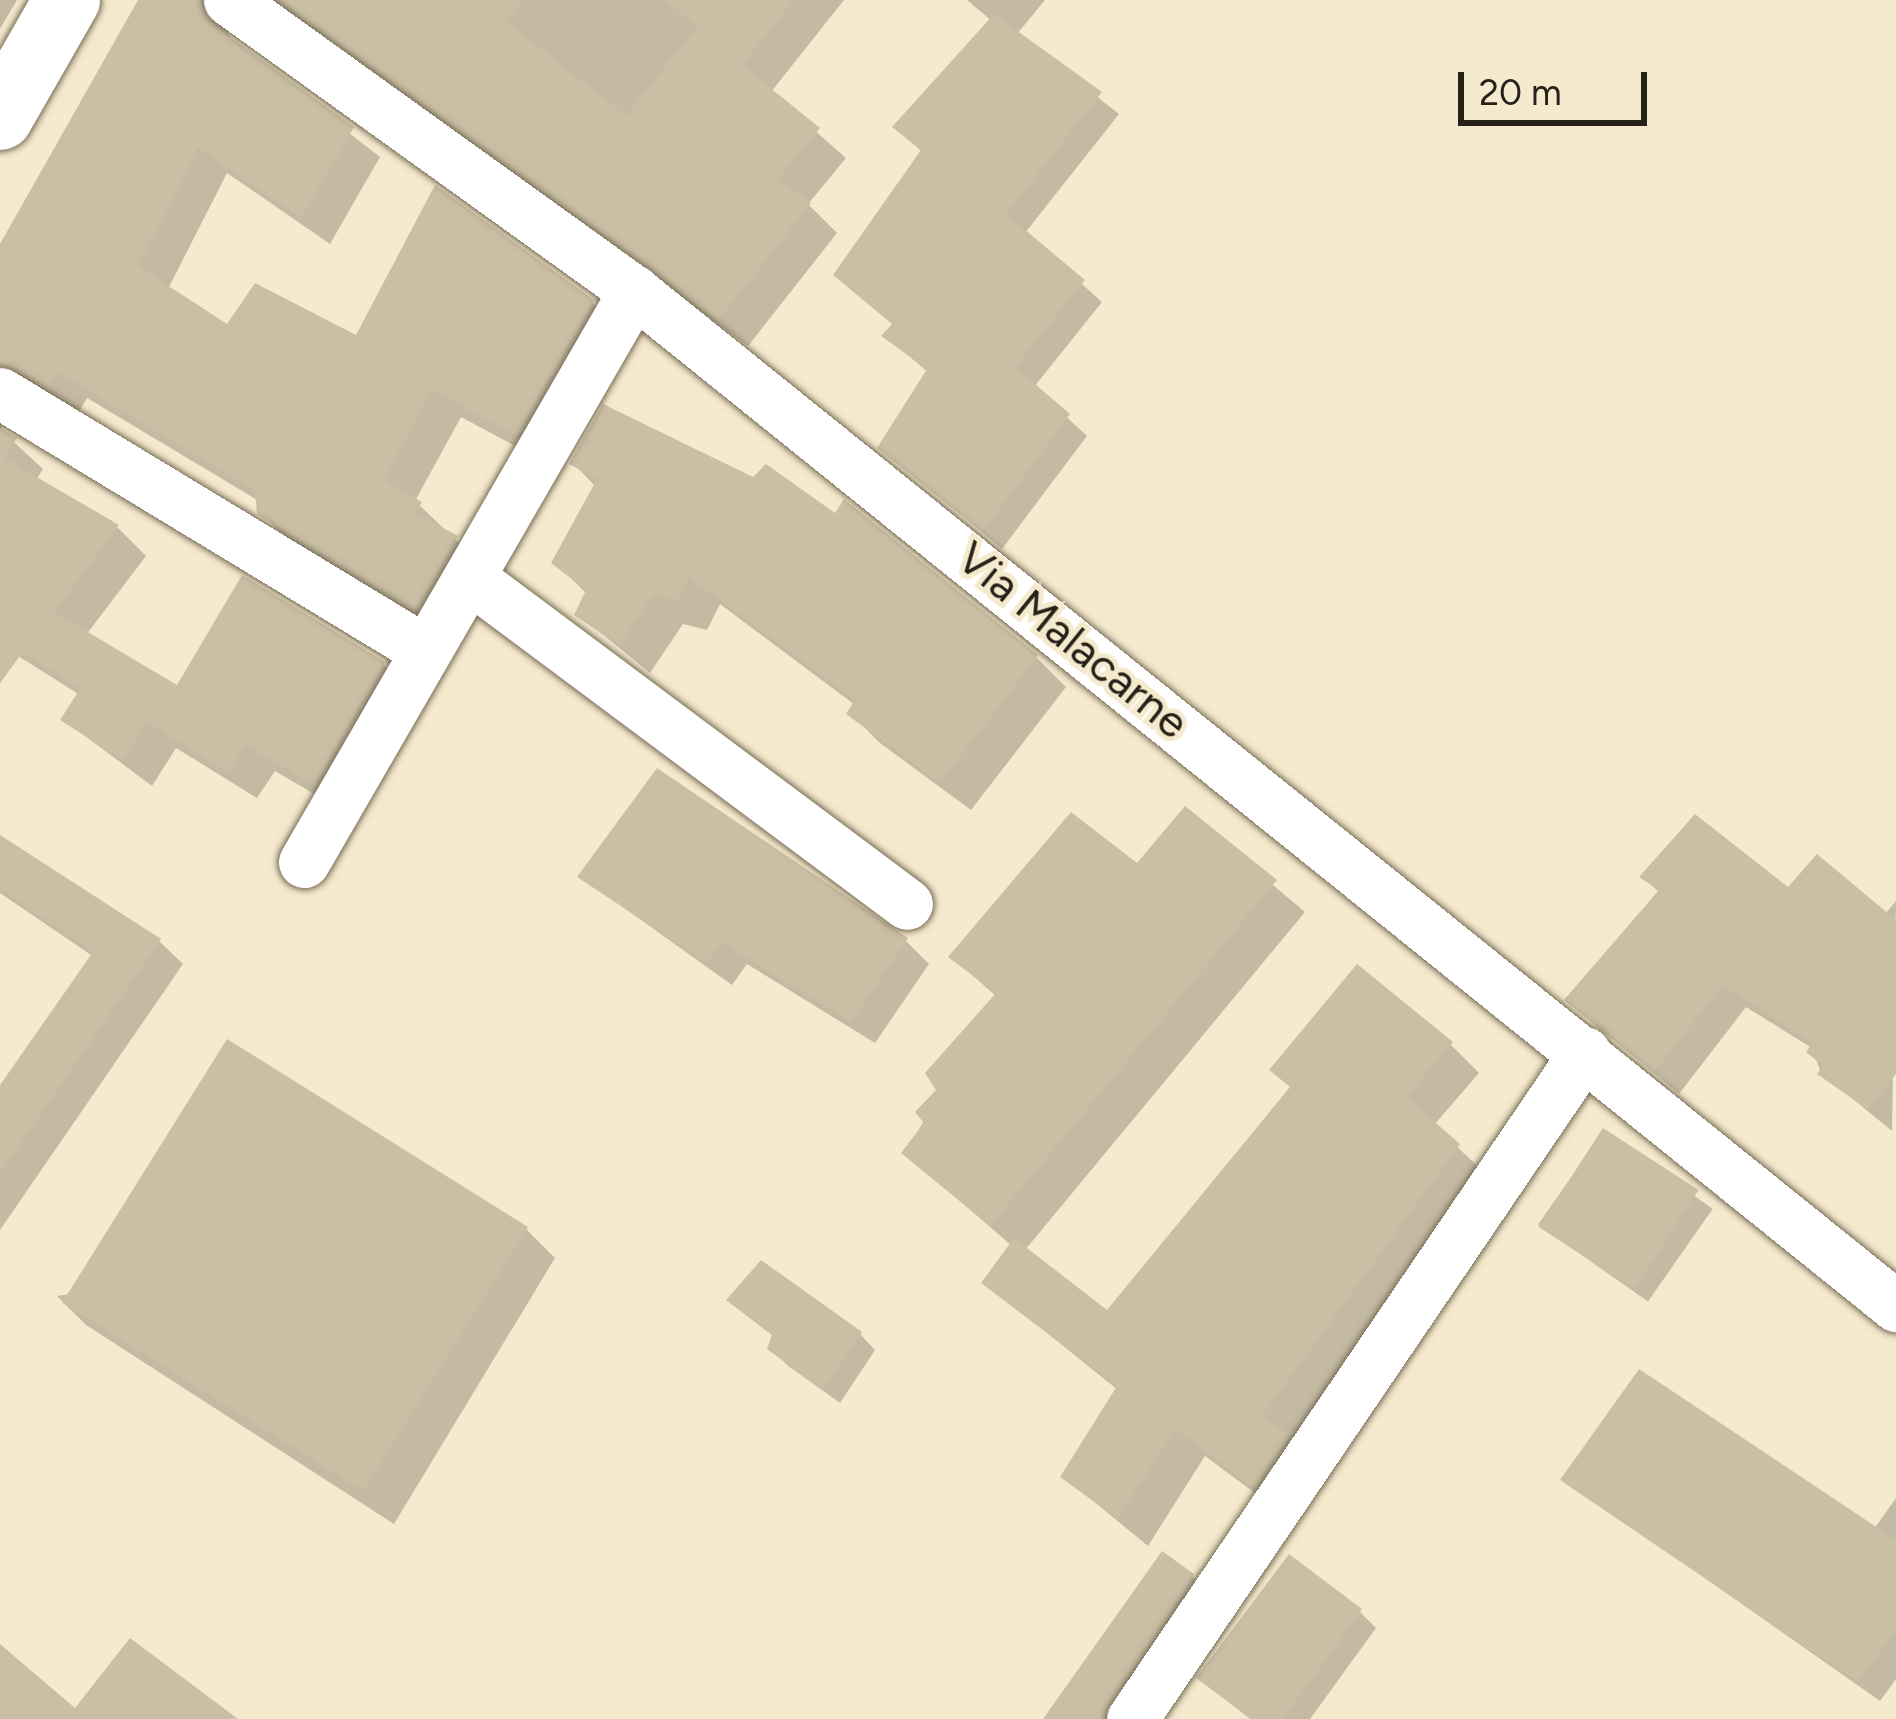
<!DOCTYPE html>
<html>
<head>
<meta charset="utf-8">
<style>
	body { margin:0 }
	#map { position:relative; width:1896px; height:1719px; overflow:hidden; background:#f5e9ce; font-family:Figtree,sans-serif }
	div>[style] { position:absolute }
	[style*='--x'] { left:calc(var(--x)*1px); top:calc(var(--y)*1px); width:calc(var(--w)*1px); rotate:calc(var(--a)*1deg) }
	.shadow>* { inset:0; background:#0003; transform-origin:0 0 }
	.building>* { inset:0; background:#cabfa5; transform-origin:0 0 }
	.roads { filter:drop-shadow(0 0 3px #786e56) drop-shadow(0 0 3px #786e56) }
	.minor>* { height:51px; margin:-25.5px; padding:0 25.5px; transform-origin:25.5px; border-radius:25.5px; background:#fff }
	.secondary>* { height:66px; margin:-33px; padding:0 33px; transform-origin:33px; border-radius:33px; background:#fff }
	span { translate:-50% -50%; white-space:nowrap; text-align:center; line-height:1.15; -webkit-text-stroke:10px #f5e9ce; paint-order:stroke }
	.street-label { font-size:45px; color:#272219 }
	.scale { position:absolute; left:1458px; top:72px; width:189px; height:54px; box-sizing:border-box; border:6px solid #272219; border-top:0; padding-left:15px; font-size:36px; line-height:42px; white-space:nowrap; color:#272219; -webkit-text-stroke:9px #f5e9ce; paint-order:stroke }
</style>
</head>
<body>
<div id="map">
	<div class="shadow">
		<i style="clip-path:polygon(0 0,17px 0,0 29px)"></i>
		<i style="clip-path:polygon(140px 0,254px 0,226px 28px,233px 43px,380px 157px,330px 244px,227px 173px,168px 289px,228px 328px,357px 339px,592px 302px,621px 330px,545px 462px,461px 417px,415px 501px,484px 567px,444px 636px,289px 541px,260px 512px,259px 501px,87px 398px,78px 414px,2px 405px,2px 431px,43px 469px,36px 480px,118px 528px,146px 556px,86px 635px,178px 689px,383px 664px,412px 692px,343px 811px,275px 771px,257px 798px,176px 748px,152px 786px,64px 720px,80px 695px,18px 656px,0 683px,0 245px)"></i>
		<i style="clip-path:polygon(269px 0,844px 0,771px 92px,846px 158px,808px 204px,837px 233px,748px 346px)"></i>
		<i style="clip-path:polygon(967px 0,1045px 0,1017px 34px,1119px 114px,1025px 233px,1102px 302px,1034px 387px,1087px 436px,1002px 549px,881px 447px,928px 372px,885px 336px,894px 325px,923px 153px,896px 127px,992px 21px)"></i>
		<i style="clip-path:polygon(573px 463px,1036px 657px,1066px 687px,971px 810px,880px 743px,850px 713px,855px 705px,720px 604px,707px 630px,683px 624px,650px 673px,578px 614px,587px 594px,555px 562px,596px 487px)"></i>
		<i style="clip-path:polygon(1185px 811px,1305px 912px,1025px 1250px,1108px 1314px,1450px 1044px,1479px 1073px,1434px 1125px,1487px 1175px,1283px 1514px,1205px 1456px,1148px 1546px,1064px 1477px,1118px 1390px,985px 1283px,1012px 1246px,905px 1153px,997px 997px,952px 957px,1137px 867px)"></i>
		<i style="clip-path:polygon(0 839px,159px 941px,183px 964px,0 1230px,0 1090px,94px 957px,0 893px)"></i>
		<i style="clip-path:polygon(581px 877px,906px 941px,929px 964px,875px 1043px,747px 964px,732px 985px)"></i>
		<i style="clip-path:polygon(1643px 877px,1789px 892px,1885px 914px,1896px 901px,1892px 1131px,1821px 1073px,1812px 1048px,1746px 1007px,1679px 1094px,1568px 1000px,1660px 893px)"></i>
		<i style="left:1603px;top:1132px;width:134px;height:113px;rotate:35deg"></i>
		<i style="clip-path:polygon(526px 1229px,555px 1258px,394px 1524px,86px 1325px,57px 1296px)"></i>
		<i style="clip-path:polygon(746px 1315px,860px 1334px,875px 1350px,840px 1403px,787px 1365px,771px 1349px,775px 1337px)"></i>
		<i style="clip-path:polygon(1564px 1479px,1874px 1529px,1896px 1498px,1896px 1679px,1880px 1701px)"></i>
		<i style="clip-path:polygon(1192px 1576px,1207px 1591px,1121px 1719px,1051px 1719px)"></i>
		<i style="clip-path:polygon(1360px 1612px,1376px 1628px,1310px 1719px,1250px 1719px,1200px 1678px)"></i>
	</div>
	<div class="building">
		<i style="clip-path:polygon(138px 0,199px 0,212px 24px,354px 127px,301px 218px,198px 147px,138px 266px,227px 324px,255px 283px,356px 335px,435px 185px,594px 300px,516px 435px,432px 390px,384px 480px,422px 502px,415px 513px,458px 536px,415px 610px,257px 514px,255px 491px,58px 372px,49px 387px,0 363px,0 244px)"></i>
		<i style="clip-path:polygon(280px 0,522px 0,507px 22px,626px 116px,697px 27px,666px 0,794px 0,742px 65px,820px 128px,778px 179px,811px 203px,718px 320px)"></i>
		<i style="clip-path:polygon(994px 14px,1102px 92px,1006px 214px,1085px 280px,1015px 367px,1070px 414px,982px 532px,877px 448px,927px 369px,881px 336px,892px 324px,833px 275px,921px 150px,892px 127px)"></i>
		<i style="clip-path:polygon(603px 404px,753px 477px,766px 464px,835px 513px,844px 499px,1038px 655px,940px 783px,846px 714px,855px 700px,689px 577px,677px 601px,653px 595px,619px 645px,574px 615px,586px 590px,551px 563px,597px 479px,569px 464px)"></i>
		<i style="clip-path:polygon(0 428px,17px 438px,4px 458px,119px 525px,54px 612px,177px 685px,242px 575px,385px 662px,314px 785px,246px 745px,228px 772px,147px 722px,123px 760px,60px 720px,80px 689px,23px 652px,0 683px)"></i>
		<i style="clip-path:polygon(657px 768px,908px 938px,851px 1022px,722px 943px,707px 963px,577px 877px)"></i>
		<i style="clip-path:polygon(1185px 806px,1277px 880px,990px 1226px,901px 1153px,924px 1123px,915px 1112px,936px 1090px,925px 1073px,996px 993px,948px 957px,1071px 812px,1137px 863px)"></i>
		<i style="clip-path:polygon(1695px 814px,1788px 887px,1817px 854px,1896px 920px,1896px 1074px,1867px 1109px,1817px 1074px,1823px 1066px,1806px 1052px,1812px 1043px,1722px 985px,1654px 1073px,1564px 1000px,1659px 890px,1639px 877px)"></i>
		<i style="clip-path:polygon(0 835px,161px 939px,0 1173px,0 1085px,93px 952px,0 889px)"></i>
		<i style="clip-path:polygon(1357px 964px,1453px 1042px,1406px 1097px,1460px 1144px,1261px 1417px,1289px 1435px,1253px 1488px,1175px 1429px,1118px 1519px,1060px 1477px,1117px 1386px,981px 1283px,1014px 1238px,1107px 1310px,1290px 1087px,1269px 1070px)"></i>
		<i style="left:227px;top:1039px;width:355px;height:311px;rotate:32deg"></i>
		<i style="left:1603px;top:1128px;width:114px;height:118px;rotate:33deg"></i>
		<i style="clip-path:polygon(761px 1260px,862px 1332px,823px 1390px,767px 1349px,772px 1335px,726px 1300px)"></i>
		<i style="clip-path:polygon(1639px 1369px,1896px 1540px,1896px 1630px,1858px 1682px,1560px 1480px)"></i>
		<i style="clip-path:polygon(1162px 1551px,1194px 1574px,1102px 1719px,1043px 1719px)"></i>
		<i style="clip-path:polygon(1289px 1554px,1362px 1609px,1283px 1719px,1251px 1719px,1196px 1678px)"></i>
		<i style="clip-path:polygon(130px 1638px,238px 1719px,0 1719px,0 1644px,75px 1708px)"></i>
	</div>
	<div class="roads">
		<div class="minor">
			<i style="--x:229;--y:0;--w:499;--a:35.7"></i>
			<i style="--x:634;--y:291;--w:1620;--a:38.81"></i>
			<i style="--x:0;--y:393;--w:494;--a:31.2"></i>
			<i style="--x:470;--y:578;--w:545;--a:36.72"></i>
			<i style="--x:304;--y:862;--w:660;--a:-59.97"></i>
			<i style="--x:1132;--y:1719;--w:806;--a:-55.82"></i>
		</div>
		<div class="secondary">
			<i style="--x:0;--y:117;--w:135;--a:-60.2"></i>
		</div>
	</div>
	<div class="street-label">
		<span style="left:1073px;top:640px;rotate:39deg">Via Malacarne</span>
	</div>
	<div class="scale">20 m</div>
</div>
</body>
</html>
